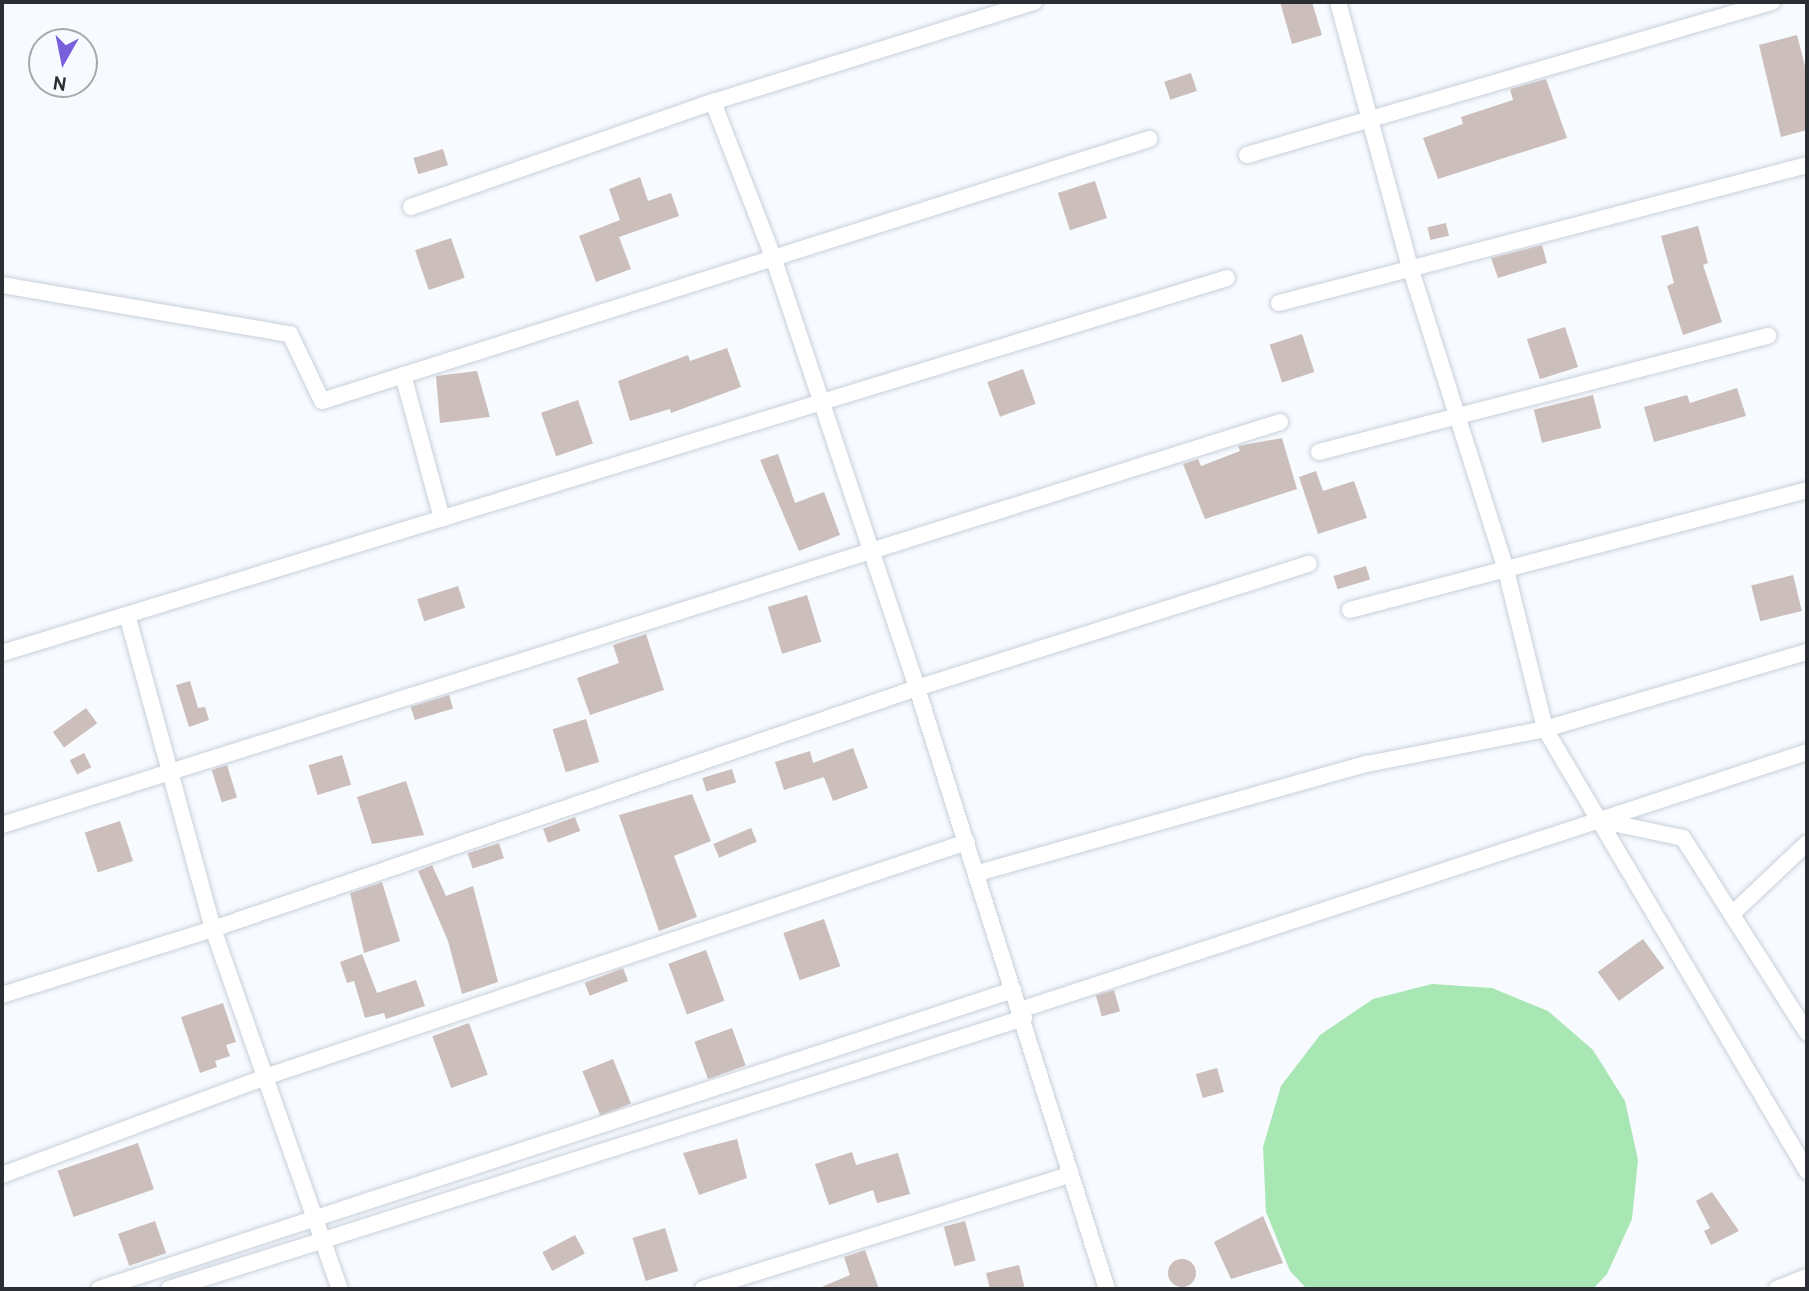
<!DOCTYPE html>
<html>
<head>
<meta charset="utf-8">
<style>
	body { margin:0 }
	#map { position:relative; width:1809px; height:1291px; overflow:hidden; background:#f7fafe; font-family:Overpass,sans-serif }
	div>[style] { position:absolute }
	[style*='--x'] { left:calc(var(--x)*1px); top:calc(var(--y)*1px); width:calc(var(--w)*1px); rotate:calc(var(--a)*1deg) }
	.green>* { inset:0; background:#a8e6b4 }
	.building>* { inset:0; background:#ccbebb; transform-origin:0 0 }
	.round { border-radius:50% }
	.roads { filter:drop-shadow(0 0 2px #c8d0da) drop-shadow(0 0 2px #c8d0da) }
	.street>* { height:16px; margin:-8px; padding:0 8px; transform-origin:8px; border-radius:8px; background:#fff }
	span { translate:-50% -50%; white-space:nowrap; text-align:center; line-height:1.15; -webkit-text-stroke:7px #f7fafe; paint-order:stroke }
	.frame { position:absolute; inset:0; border:4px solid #2a2d31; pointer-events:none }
	.north { position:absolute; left:28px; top:28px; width:70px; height:70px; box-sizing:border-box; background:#f7fafe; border:2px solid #a5a8ac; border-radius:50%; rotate:189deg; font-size:19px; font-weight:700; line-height:28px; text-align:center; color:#2a2d31 }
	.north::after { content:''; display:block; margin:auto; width:24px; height:32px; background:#7860db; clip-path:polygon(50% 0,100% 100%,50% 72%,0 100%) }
</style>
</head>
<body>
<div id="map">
	<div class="green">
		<i style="clip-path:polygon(1432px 984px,1492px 988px,1548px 1011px,1593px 1050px,1625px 1101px,1638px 1160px,1632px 1219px,1607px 1274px,1593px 1289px,1307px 1289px,1290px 1271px,1266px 1212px,1263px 1147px,1281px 1086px,1320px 1035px,1373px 999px)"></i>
	</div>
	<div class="building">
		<i style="clip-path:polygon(1280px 2px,1312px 2px,1322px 35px,1292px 44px)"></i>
		<i style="clip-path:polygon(1797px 35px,1807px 74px,1807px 130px,1781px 137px,1759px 45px)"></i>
		<i style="left:1191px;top:73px;width:19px;height:28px;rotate:72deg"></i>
		<i style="clip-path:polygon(1546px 79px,1567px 138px,1438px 179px,1423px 138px,1463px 124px,1461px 117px,1513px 100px,1510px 89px)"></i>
		<i style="left:443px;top:149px;width:17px;height:31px;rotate:73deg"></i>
		<i style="clip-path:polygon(640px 177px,648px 201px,671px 193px,679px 216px,619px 237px,631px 269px,596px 282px,579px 236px,620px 220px,609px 189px)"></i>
		<i style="left:1095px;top:181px;width:39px;height:39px;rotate:72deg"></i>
		<i style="left:1446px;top:223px;width:13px;height:19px;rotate:77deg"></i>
		<i style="clip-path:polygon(1698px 226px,1708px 263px,1703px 265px,1722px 322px,1683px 335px,1667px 286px,1674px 283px,1661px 236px)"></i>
		<i style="left:451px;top:238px;width:42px;height:38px;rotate:71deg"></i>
		<i style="clip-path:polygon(1542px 245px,1547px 263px,1498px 278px,1491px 258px)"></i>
		<i style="left:1565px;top:327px;width:42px;height:40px;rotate:72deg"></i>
		<i style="left:1302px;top:334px;width:40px;height:34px;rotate:72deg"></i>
		<i style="clip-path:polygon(727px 348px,741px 387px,671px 413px,670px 409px,630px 421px,618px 381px,688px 355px,690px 361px)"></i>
		<i style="left:1023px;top:369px;width:37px;height:38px;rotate:70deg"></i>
		<i style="clip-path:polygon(477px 371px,490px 417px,440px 423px,436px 376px)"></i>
		<i style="clip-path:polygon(1737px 388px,1746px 416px,1654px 442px,1644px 407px,1687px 395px,1690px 403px)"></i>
		<i style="left:1593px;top:395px;width:34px;height:61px;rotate:76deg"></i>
		<i style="left:578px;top:400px;width:46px;height:39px;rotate:71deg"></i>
		<i style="clip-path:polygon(1282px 438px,1297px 489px,1205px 519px,1183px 464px,1198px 459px,1201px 466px,1240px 451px,1238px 446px)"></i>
		<i style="clip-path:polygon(778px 454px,795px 503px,824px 492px,840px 535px,799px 551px,760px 460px)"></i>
		<i style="clip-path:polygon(1316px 471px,1323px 491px,1354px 481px,1367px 518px,1318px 534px,1299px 477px)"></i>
		<i style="left:1366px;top:566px;width:14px;height:34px;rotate:73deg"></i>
		<i style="left:1793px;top:575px;width:37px;height:43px;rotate:76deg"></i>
		<i style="left:458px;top:586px;width:23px;height:43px;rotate:72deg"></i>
		<i style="left:807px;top:595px;width:49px;height:41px;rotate:73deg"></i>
		<i style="clip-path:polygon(646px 634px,664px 690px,590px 715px,577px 678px,619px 663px,613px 645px)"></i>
		<i style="clip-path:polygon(190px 681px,198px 708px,205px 707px,209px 720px,189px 727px,176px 685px)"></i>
		<i style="left:449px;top:695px;width:14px;height:40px;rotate:73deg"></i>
		<i style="left:86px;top:708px;width:19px;height:41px;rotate:54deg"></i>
		<i style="left:586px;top:719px;width:45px;height:35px;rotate:73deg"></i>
		<i style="clip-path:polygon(853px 748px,868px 788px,833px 801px,824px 777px,784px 790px,775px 762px,810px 751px,813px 763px)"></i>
		<i style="left:84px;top:753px;width:16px;height:16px;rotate:63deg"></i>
		<i style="left:342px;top:755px;width:31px;height:35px;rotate:73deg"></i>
		<i style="left:227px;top:765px;width:34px;height:16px;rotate:73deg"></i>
		<i style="left:732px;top:769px;width:14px;height:31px;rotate:73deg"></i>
		<i style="clip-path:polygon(406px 781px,424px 835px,372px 844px,357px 797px)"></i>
		<i style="clip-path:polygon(692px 794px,711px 841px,674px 856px,697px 917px,659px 931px,619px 815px)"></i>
		<i style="left:575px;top:817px;width:15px;height:34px;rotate:70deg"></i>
		<i style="left:120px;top:821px;width:42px;height:37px;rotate:72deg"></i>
		<i style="left:751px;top:828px;width:15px;height:41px;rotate:67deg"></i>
		<i style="left:499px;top:843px;width:16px;height:33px;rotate:72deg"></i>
		<i style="clip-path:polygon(432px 865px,446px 896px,473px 886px,498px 982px,462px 994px,448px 941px,418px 871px)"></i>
		<i style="clip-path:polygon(382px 882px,400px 941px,364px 953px,350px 893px)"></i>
		<i style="left:824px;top:919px;width:50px;height:43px;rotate:71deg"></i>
		<i style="left:1643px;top:939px;width:36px;height:56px;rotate:54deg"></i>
		<i style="left:706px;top:950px;width:54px;height:40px;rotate:70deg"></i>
		<i style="clip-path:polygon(362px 954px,377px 993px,416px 980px,425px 1006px,386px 1019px,384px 1013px,365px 1018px,354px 981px,347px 983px,340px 962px)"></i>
		<i style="left:623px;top:968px;width:14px;height:41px;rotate:69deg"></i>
		<i style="left:1114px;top:990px;width:22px;height:19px;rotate:74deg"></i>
		<i style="clip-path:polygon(223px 1003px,236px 1042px,226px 1045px,230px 1056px,215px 1061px,217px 1067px,200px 1073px,181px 1017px)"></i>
		<i style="left:469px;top:1023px;width:55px;height:39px;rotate:70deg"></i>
		<i style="left:732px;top:1028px;width:40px;height:40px;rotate:70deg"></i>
		<i style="left:613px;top:1059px;width:48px;height:33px;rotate:68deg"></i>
		<i style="left:1217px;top:1068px;width:25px;height:22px;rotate:74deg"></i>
		<i style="clip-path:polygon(737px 1139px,747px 1178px,699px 1195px,683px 1153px)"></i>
		<i style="left:138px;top:1143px;width:49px;height:85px;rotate:71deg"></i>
		<i style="clip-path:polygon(852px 1152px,856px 1165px,898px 1153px,910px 1194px,877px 1203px,873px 1190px,829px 1205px,815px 1164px)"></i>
		<i style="clip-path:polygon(1712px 1192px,1739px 1231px,1711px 1245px,1704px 1231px,1710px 1228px,1696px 1201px)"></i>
		<i style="clip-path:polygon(1263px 1216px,1283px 1263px,1231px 1279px,1214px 1242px)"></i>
		<i style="left:155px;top:1221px;width:34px;height:39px;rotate:71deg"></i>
		<i style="left:965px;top:1221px;width:41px;height:22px;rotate:75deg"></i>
		<i style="left:665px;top:1228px;width:45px;height:34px;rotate:73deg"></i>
		<i style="left:575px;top:1235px;width:21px;height:37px;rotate:62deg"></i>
		<i style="clip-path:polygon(865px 1250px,879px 1289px,817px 1289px,850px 1275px,844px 1257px)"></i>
		<i class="round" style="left:1168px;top:1259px;width:28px;height:28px"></i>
		<i style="clip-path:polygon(1019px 1265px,1025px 1289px,990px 1289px,986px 1273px)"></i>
	</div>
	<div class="roads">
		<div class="street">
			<i style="--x:1338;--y:2;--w:275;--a:74.8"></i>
			<i style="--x:1410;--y:267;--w:318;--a:72.4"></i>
			<i style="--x:1506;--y:570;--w:164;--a:76.2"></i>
			<i style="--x:1545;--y:729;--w:514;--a:59.34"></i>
			<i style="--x:713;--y:102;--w:166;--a:68.8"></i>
			<i style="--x:773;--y:257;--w:454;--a:71.5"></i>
			<i style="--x:917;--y:688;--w:630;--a:72.46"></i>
			<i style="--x:1247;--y:155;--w:547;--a:-16.25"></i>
			<i style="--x:411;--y:207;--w:320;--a:-19.2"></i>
			<i style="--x:713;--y:102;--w:336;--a:-17.3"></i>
			<i style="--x:2;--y:285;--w:292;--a:9.7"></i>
			<i style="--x:290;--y:334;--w:74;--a:64.5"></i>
			<i style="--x:322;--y:401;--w:868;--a:-17.58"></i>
			<i style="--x:1279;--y:303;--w:546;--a:-14.65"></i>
			<i style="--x:403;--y:375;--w:149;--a:74.8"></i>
			<i style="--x:1319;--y:452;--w:464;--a:-14.5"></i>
			<i style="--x:1350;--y:610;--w:472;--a:-14.7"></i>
			<i style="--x:128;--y:618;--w:322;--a:74.7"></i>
			<i style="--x:213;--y:929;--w:382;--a:70.6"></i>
			<i style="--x:2;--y:653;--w:1281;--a:-17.02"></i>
			<i style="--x:1603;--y:821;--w:82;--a:12"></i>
			<i style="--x:1683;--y:838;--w:231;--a:57.5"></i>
			<i style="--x:2;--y:825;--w:1340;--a:-17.5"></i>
			<i style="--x:978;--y:873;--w:404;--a:-15.7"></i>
			<i style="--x:1367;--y:764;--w:181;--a:-11.1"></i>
			<i style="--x:1545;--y:729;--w:273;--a:-16.4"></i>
			<i style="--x:1732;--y:914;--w:103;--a:-43.4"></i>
			<i style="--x:2;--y:995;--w:221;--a:-17.4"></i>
			<i style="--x:213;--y:929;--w:744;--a:-18.9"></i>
			<i style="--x:917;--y:688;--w:411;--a:-17.6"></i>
			<i style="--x:1020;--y:1010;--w:828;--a:-18.15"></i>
			<i style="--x:2;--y:1175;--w:284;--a:-20.4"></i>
			<i style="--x:268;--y:1076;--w:737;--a:-18.51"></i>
			<i style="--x:99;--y:1289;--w:962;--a:-18.11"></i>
			<i style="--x:169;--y:1289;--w:897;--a:-17.59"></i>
			<i style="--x:703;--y:1289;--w:384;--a:-17.3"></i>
			<i style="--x:1777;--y:1289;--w:32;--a:-22"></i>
		</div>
	</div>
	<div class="frame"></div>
	<div class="north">N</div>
</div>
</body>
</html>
